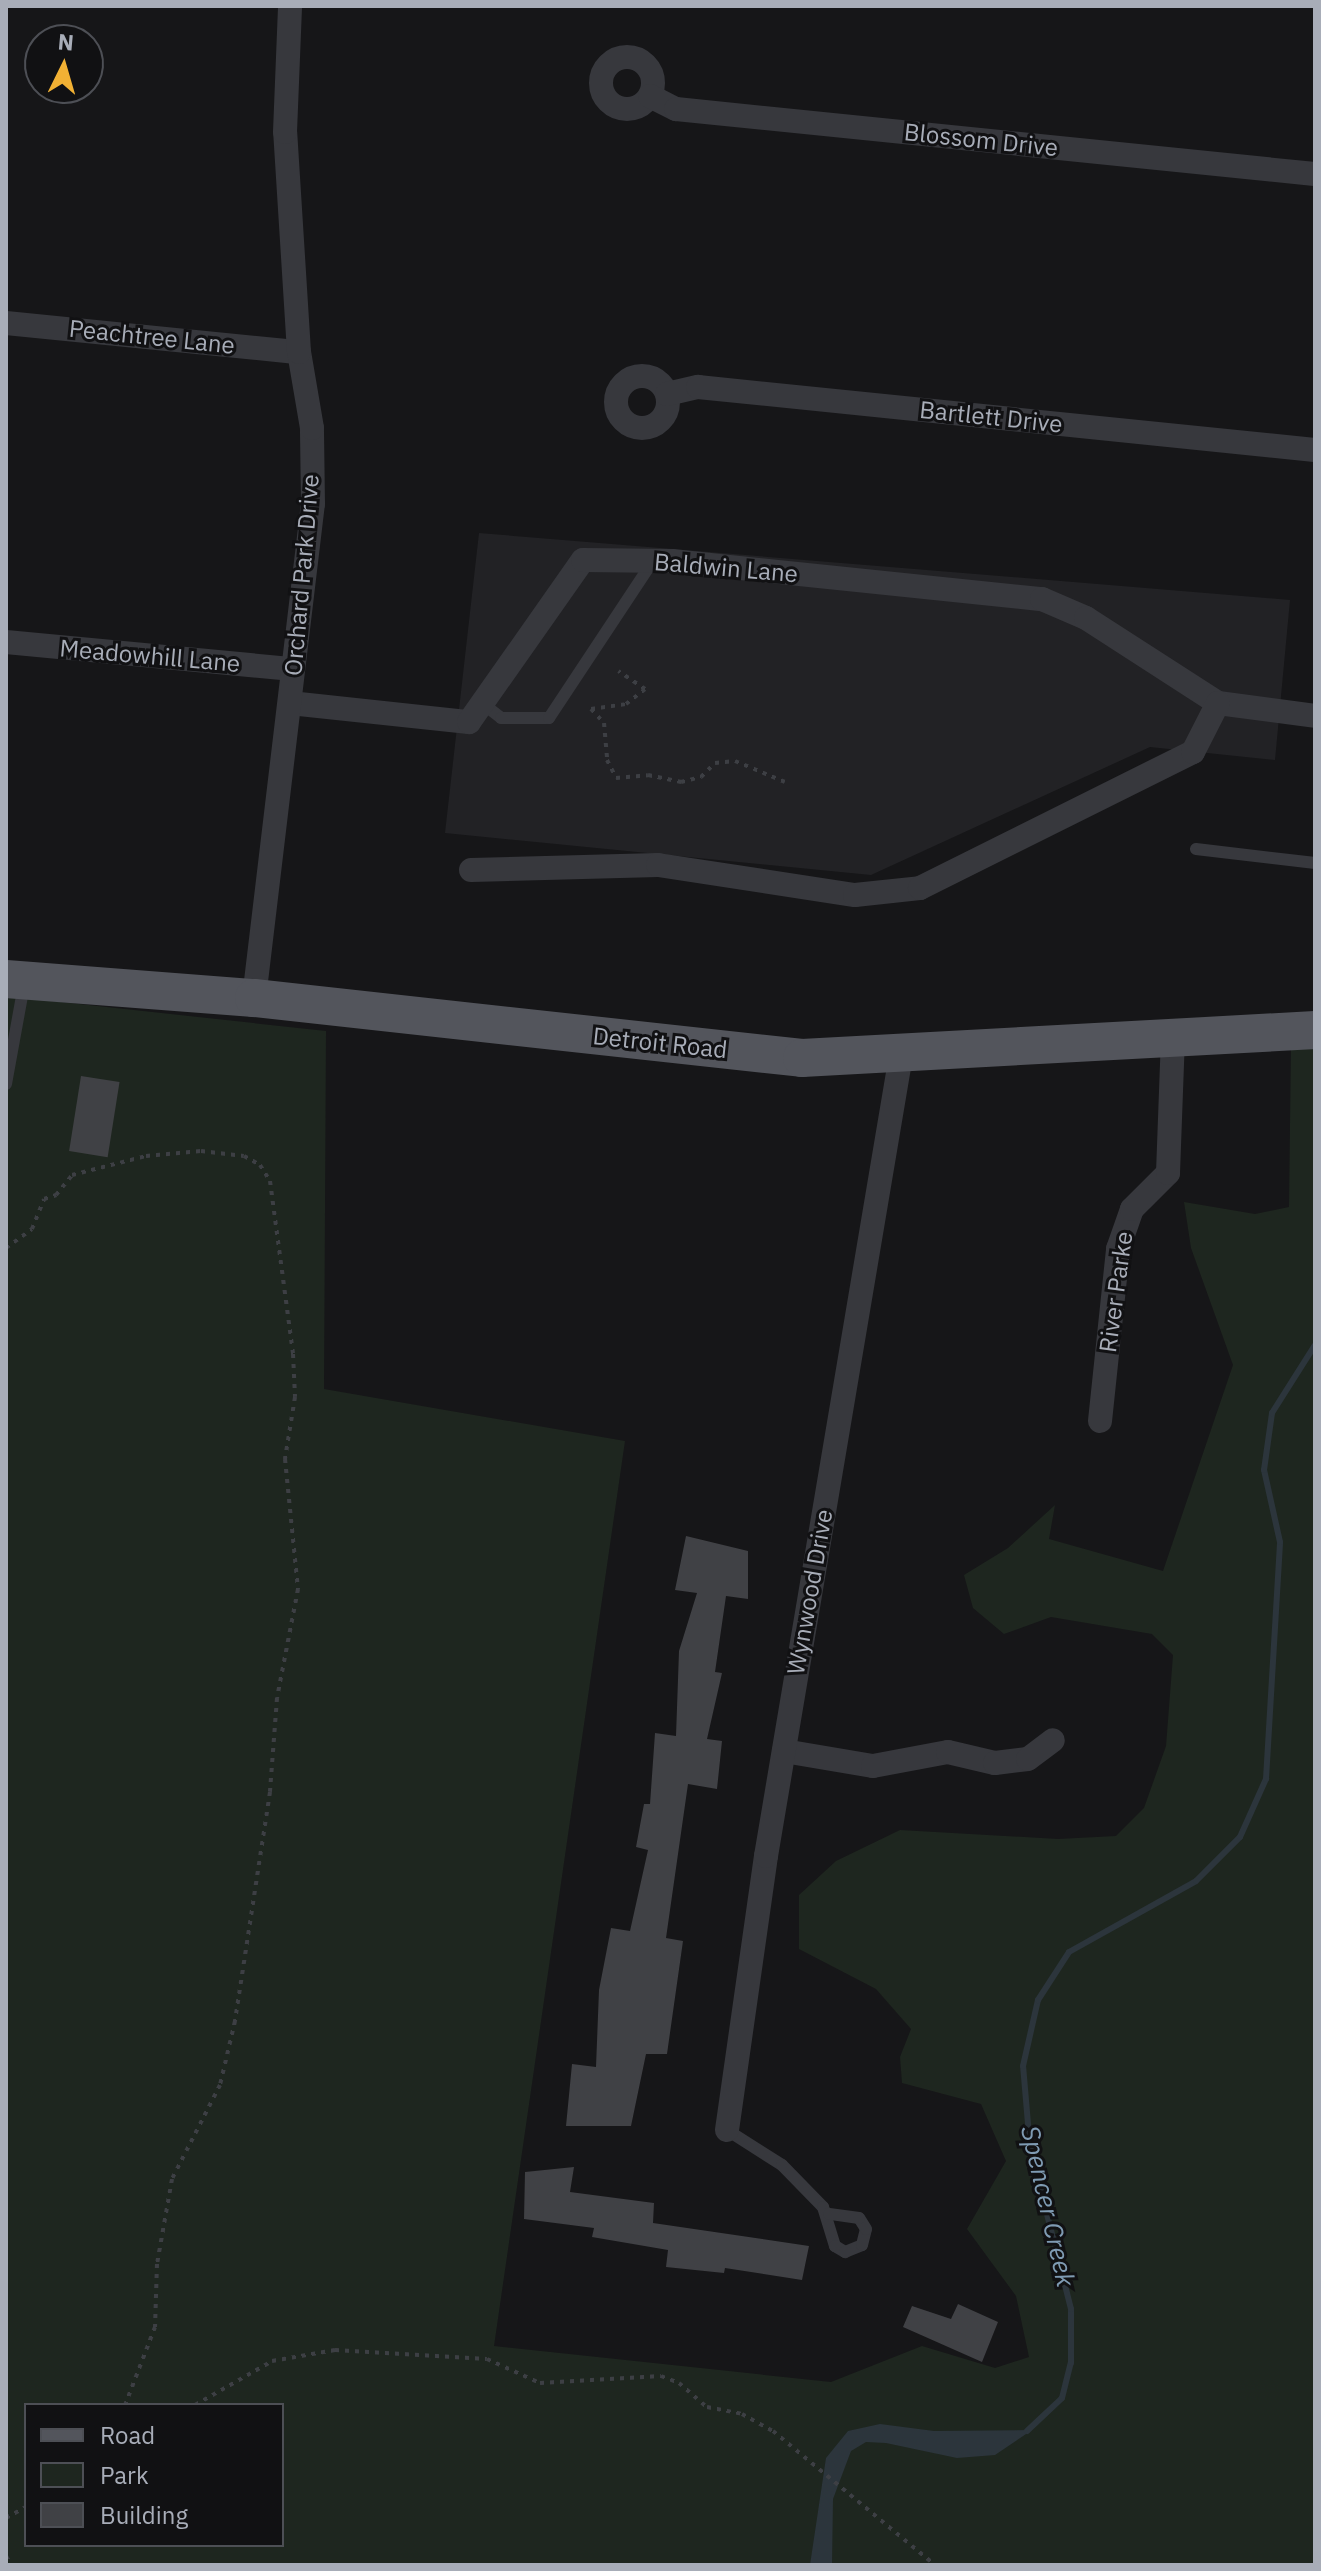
<!DOCTYPE html>
<html>
<head>
<meta charset="utf-8">
<style>
	body { margin:0 }
	#map { position:relative; width:1321px; height:2571px; overflow:hidden; background:#161618; font-family:"IBM Plex Sans",sans-serif }
	div>[style] { position:absolute }
	[style*='--x'] { left:calc(var(--x)*1px); top:calc(var(--y)*1px); width:calc(var(--w)*1px); rotate:calc(var(--a)*1deg) }
	.built>* { inset:0; background:#222225 }
	.green>* { inset:0; background:#1e261f }
	.water>* { inset:0; background:#2c353c }
	.stream>* { height:6px; margin:-3px; padding:0 3px; transform-origin:3px; border-radius:3px; background:#2c353c }
	.building>* { inset:0; background:#404145; transform-origin:0 0 }
	.path>* { height:4px; margin-top:-2px; transform-origin:0; background:repeating-linear-gradient(90deg,#3d3f44 0 4px,transparent 0 10px) }
	.service>* { height:12px; margin:-6px; padding:0 6px; transform-origin:6px; border-radius:6px; background:#37383d }
	.minor>* { height:24px; margin:-12px; padding:0 12px; transform-origin:12px; border-radius:12px; background:#37383d }
	.minor>.ring { margin:-12px; padding:0; box-sizing:content-box; background:none; border:24px solid #37383d; border-radius:50% }
	.primary>* { height:38px; margin:-19px; padding:0 19px; transform-origin:19px; border-radius:19px; background:#53555c }
	span { translate:-50% -50%; white-space:nowrap; text-align:center; line-height:1.15; -webkit-text-stroke:6px #111113; paint-order:stroke }
	.street-label { font-size:24px; color:#a8adb8 }
	.water-label { font-size:26px; color:#7f9bb3; font-style:italic }
	.frame { position:absolute; inset:0; border:8px solid #a8adb8; pointer-events:none }
	.legend { position:absolute; left:24px; top:2403px; width:260px; height:144px; box-sizing:border-box; background:#111113; border:2px solid #4d4f55; margin:0; padding:10px 14px; list-style:none; font-size:24px; color:#a8adb8 }
	.legend li { display:flex; align-items:center; gap:16px; height:40px }
	.legend b { width:40px; border:2px solid #4d4f55 }
	.north { position:absolute; left:24px; top:24px; width:80px; height:80px; box-sizing:border-box; background:#111113; border:2px solid #4d4f55; border-radius:50%; rotate:5deg; font-size:22px; font-weight:700; line-height:32px; text-align:center; color:#a8adb8 }
	.north::after { content:''; display:block; margin:auto; width:28px; height:36px; background:#f2b134; clip-path:polygon(50% 0,100% 100%,50% 72%,0 100%) }
</style>
</head>
<body>
<div id="map">
	<div class="built">
		<i style="clip-path:polygon(479px 533px,1290px 600px,1275px 760px,1150px 747px,871px 875px,445px 833px)"></i>
	</div>
	<div class="green">
		<i style="clip-path:polygon(evenodd,6px 996px,326px 1031px,324px 1389px,625px 1441px,494px 2346px,831px 2382px,922px 2346px,995px 2368px,1029px 2357px,1016px 2296px,967px 2229px,1006px 2161px,981px 2104px,902px 2083px,900px 2057px,911px 2029px,876px 1989px,799px 1949px,799px 1895px,836px 1861px,900px 1830px,1058px 1839px,1116px 1836px,1144px 1808px,1166px 1746px,1173px 1655px,1152px 1634px,1051px 1617px,1004px 1634px,973px 1608px,964px 1575px,1008px 1548px,1055px 1505px,1049px 1539px,1163px 1571px,1233px 1365px,1191px 1248px,1184px 1202px,1255px 1214px,1289px 1207px,1291px 1044px,1315px 1043px,1315px 2565px,6px 2565px,6px 996px,26px 2405px,282px 2405px,282px 2545px,26px 2545px,26px 2405px)"></i>
	</div>
	<div class="water">
		<i style="clip-path:polygon(880px 2424px,934px 2431px,1032px 2430px,995px 2455px,957px 2458px,886px 2443px,866px 2442px,851px 2451px,833px 2499px,832px 2565px,810px 2565px,826px 2458px,848px 2431px)"></i>
	</div>
	<div class="stream">
		<i style="--x:1027;--y:2431;--w:48;--a:-43.3"></i>
		<i style="--x:1062;--y:2398;--w:36;--a:-76"></i>
		<i style="--x:1071;--y:2363;--w:54;--a:-90"></i>
		<i style="--x:1071;--y:2309;--w:167;--a:-104.2"></i>
		<i style="--x:1030;--y:2147;--w:81;--a:-94.9"></i>
		<i style="--x:1023;--y:2066;--w:68;--a:-77.2"></i>
		<i style="--x:1038;--y:2000;--w:57;--a:-57.1"></i>
		<i style="--x:1069;--y:1952;--w:145;--a:-29.2"></i>
		<i style="--x:1196;--y:1881;--w:62;--a:-45"></i>
		<i style="--x:1240;--y:1837;--w:64;--a:-65.9"></i>
		<i style="--x:1266;--y:1779;--w:237;--a:-86.6"></i>
		<i style="--x:1280;--y:1542;--w:74;--a:-102.5"></i>
		<i style="--x:1264;--y:1470;--w:58;--a:-82"></i>
		<i style="--x:1272;--y:1413;--w:80;--a:-57.7"></i>
	</div>
	<div class="building">
		<i style="left:81px;top:1076px;width:39px;height:76px;rotate:9deg"></i>
		<i style="clip-path:polygon(686px 1536px,748px 1551px,748px 1599px,726px 1596px,715px 1672px,722px 1673px,707px 1739px,722px 1741px,717px 1789px,688px 1784px,666px 1938px,683px 1941px,667px 2054px,646px 2054px,631px 2126px,566px 2126px,572px 2064px,596px 2067px,599px 1990px,611px 1928px,630px 1931px,648px 1850px,636px 1847px,644px 1804px,650px 1804px,655px 1733px,676px 1736px,679px 1651px,697px 1593px,675px 1590px)"></i>
		<i style="clip-path:polygon(574px 2167px,570px 2192px,654px 2203px,653px 2223px,809px 2246px,802px 2280px,725px 2268px,724px 2273px,666px 2267px,668px 2250px,592px 2237px,594px 2228px,524px 2219px,525px 2172px)"></i>
		<i style="clip-path:polygon(958px 2304px,998px 2322px,982px 2362px,903px 2327px,912px 2306px,951px 2319px)"></i>
	</div>
	<div class="path">
		<i style="--x:591;--y:709;--w:19;--a:47"></i>
		<i style="--x:604;--y:723;--w:37;--a:85"></i>
		<i style="--x:607;--y:760;--w:20;--a:63"></i>
		<i style="--x:616;--y:778;--w:32;--a:-5"></i>
		<i style="--x:648;--y:775;--w:34;--a:12"></i>
		<i style="--x:681;--y:782;--w:21;--a:-14"></i>
		<i style="--x:701;--y:777;--w:20;--a:-45"></i>
		<i style="--x:715;--y:763;--w:20;--a:-6"></i>
		<i style="--x:735;--y:761;--w:54;--a:22.8"></i>
		<i style="--x:591;--y:709;--w:35;--a:-8"></i>
		<i style="--x:626;--y:704;--w:24;--a:-38"></i>
		<i style="--x:645;--y:689;--w:32;--a:-146"></i>
		<i style="--x:6;--y:1248;--w:32;--a:-36"></i>
		<i style="--x:32;--y:1229;--w:32;--a:-68"></i>
		<i style="--x:44;--y:1199;--w:13;--a:-18"></i>
		<i style="--x:56;--y:1195;--w:26;--a:-51"></i>
		<i style="--x:72;--y:1175;--w:76;--a:-14.4"></i>
		<i style="--x:146;--y:1156;--w:55;--a:-5.2"></i>
		<i style="--x:201;--y:1151;--w:43;--a:6.6"></i>
		<i style="--x:244;--y:1156;--w:18;--a:29"></i>
		<i style="--x:260;--y:1165;--w:19;--a:58"></i>
		<i style="--x:270;--y:1181;--w:175;--a:82.4"></i>
		<i style="--x:293;--y:1354;--w:43;--a:87.3"></i>
		<i style="--x:295;--y:1397;--w:63;--a:99.2"></i>
		<i style="--x:285;--y:1459;--w:131;--a:84.3"></i>
		<i style="--x:298;--y:1589;--w:111;--a:100.9"></i>
		<i style="--x:277;--y:1698;--w:94;--a:94.3"></i>
		<i style="--x:270;--y:1792;--w:232;--a:98.7"></i>
		<i style="--x:235;--y:2021;--w:66;--a:103.2"></i>
		<i style="--x:220;--y:2085;--w:106;--a:117.1"></i>
		<i style="--x:172;--y:2179;--w:86;--a:100"></i>
		<i style="--x:157;--y:2264;--w:63;--a:91.8"></i>
		<i style="--x:155;--y:2327;--w:84;--a:111"></i>
		<i style="--x:195;--y:2405;--w:89;--a:-29.7"></i>
		<i style="--x:272;--y:2361;--w:64;--a:-9.9"></i>
		<i style="--x:335;--y:2350;--w:152;--a:3.4"></i>
		<i style="--x:487;--y:2359;--w:58;--a:24.4"></i>
		<i style="--x:540;--y:2383;--w:121;--a:-3.3"></i>
		<i style="--x:661;--y:2376;--w:19;--a:21"></i>
		<i style="--x:679;--y:2383;--w:37;--a:41"></i>
		<i style="--x:707;--y:2407;--w:36;--a:11"></i>
		<i style="--x:742;--y:2414;--w:35;--a:29"></i>
		<i style="--x:773;--y:2431;--w:210;--a:39.6"></i>
		<i style="--x:6;--y:2518;--w:23;--a:-29"></i>
		<i style="--x:6;--y:2556;--w:10;--a:61"></i>
	</div>
	<div class="service">
		<i style="--x:482;--y:703;--w:24;--a:38"></i>
		<i style="--x:501;--y:718;--w:48;--a:0"></i>
		<i style="--x:549;--y:718;--w:188;--a:-56.5"></i>
		<i style="--x:1196;--y:849;--w:120;--a:6.7"></i>
		<i style="--x:6;--y:1084;--w:101;--a:-79.7"></i>
		<i style="--x:727;--y:2130;--w:65;--a:32.5"></i>
		<i style="--x:782;--y:2165;--w:59;--a:45.7"></i>
		<i style="--x:823;--y:2207;--w:41;--a:72.9"></i>
		<i style="--x:835;--y:2246;--w:12;--a:31"></i>
		<i style="--x:845;--y:2252;--w:18;--a:-22"></i>
		<i style="--x:862;--y:2245;--w:16;--a:-76"></i>
		<i style="--x:866;--y:2229;--w:13;--a:-122"></i>
		<i style="--x:859;--y:2218;--w:30;--a:-172"></i>
	</div>
	<div class="minor">
		<i class="ring" style="left:601px;top:57px;width:28px;height:28px"></i>
		<i style="--x:650;--y:96;--w:29;--a:27"></i>
		<i style="--x:676;--y:109;--w:642;--a:5.81"></i>
		<i style="--x:6;--y:323;--w:294;--a:5.7"></i>
		<i class="ring" style="left:616px;top:376px;width:28px;height:28px"></i>
		<i style="--x:667;--y:394;--w:32;--a:-13"></i>
		<i style="--x:698;--y:387;--w:620;--a:5.83"></i>
		<i style="--x:6;--y:642;--w:288;--a:5.4"></i>
		<i style="--x:290;--y:703;--w:180;--a:6.1"></i>
		<i style="--x:469;--y:722;--w:198;--a:-54.9"></i>
		<i style="--x:583;--y:560;--w:89;--a:0.6"></i>
		<i style="--x:672;--y:561;--w:372;--a:5.9"></i>
		<i style="--x:1042;--y:599;--w:48;--a:23.4"></i>
		<i style="--x:1086;--y:618;--w:157;--a:32.8"></i>
		<i style="--x:1218;--y:703;--w:98;--a:7.6"></i>
		<i style="--x:471;--y:870;--w:187;--a:-1.5"></i>
		<i style="--x:658;--y:865;--w:199;--a:8.7"></i>
		<i style="--x:855;--y:895;--w:65;--a:-6.1"></i>
		<i style="--x:920;--y:888;--w:305;--a:-26.5"></i>
		<i style="--x:1193;--y:752;--w:55;--a:-63"></i>
		<i style="--x:254;--y:998;--w:498;--a:-83.2"></i>
		<i style="--x:313;--y:504;--w:76;--a:-90.8"></i>
		<i style="--x:312;--y:428;--w:77;--a:-99.7"></i>
		<i style="--x:299;--y:352;--w:220;--a:-93.6"></i>
		<i style="--x:285;--y:132;--w:126;--a:-87.7"></i>
		<i style="--x:1100;--y:1421;--w:173;--a:-84"></i>
		<i style="--x:1118;--y:1249;--w:42;--a:-70.7"></i>
		<i style="--x:1132;--y:1209;--w:51;--a:-45"></i>
		<i style="--x:1168;--y:1173;--w:138;--a:-87.9"></i>
		<i style="--x:784;--y:1751;--w:90;--a:9.6"></i>
		<i style="--x:873;--y:1766;--w:76;--a:-10.6"></i>
		<i style="--x:948;--y:1752;--w:48;--a:13.2"></i>
		<i style="--x:995;--y:1763;--w:33;--a:-7"></i>
		<i style="--x:1028;--y:1759;--w:31;--a:-37"></i>
		<i style="--x:727;--y:2130;--w:277;--a:-81.9"></i>
		<i style="--x:766;--y:1856;--w:812;--a:-80.43"></i>
	</div>
	<div class="primary">
		<i style="--x:6;--y:979;--w:249;--a:4.4"></i>
		<i style="--x:254;--y:998;--w:551;--a:6.25"></i>
		<i style="--x:802;--y:1058;--w:514;--a:-3.12"></i>
	</div>
	<div class="street-label">
		<span style="left:981px;top:140px;rotate:6deg">Blossom Drive</span>
		<span style="left:152px;top:337px;rotate:6deg">Peachtree Lane</span>
		<span style="left:991px;top:417px;rotate:6deg">Bartlett Drive</span>
		<span style="left:726px;top:568px;rotate:5deg">Baldwin Lane</span>
		<span style="left:302px;top:575px;rotate:-85deg">Orchard Park Drive</span>
		<span style="left:150px;top:656px;rotate:5deg">Meadowhill Lane</span>
		<span style="left:660px;top:1043px;rotate:6deg">Detroit Road</span>
		<span style="left:1116px;top:1292px;rotate:-82deg">River Parke</span>
		<span style="left:810px;top:1592px;rotate:-80deg">Wynwood Drive</span>
	</div>
	<div class="water-label">
		<span style="left:1048px;top:2206px;rotate:77deg">Spencer Creek</span>
	</div>
	<div class="frame"></div>
	<ul class="legend">
	<li><b style="height:10px;background:#53555c"></b>Road</li>
	<li><b style="height:22px;background:#1e261f"></b>Park</li>
	<li><b style="height:22px;background:#404145"></b>Building</li>
	</ul>
	<div class="north">N</div>
</div>
</body>
</html>
